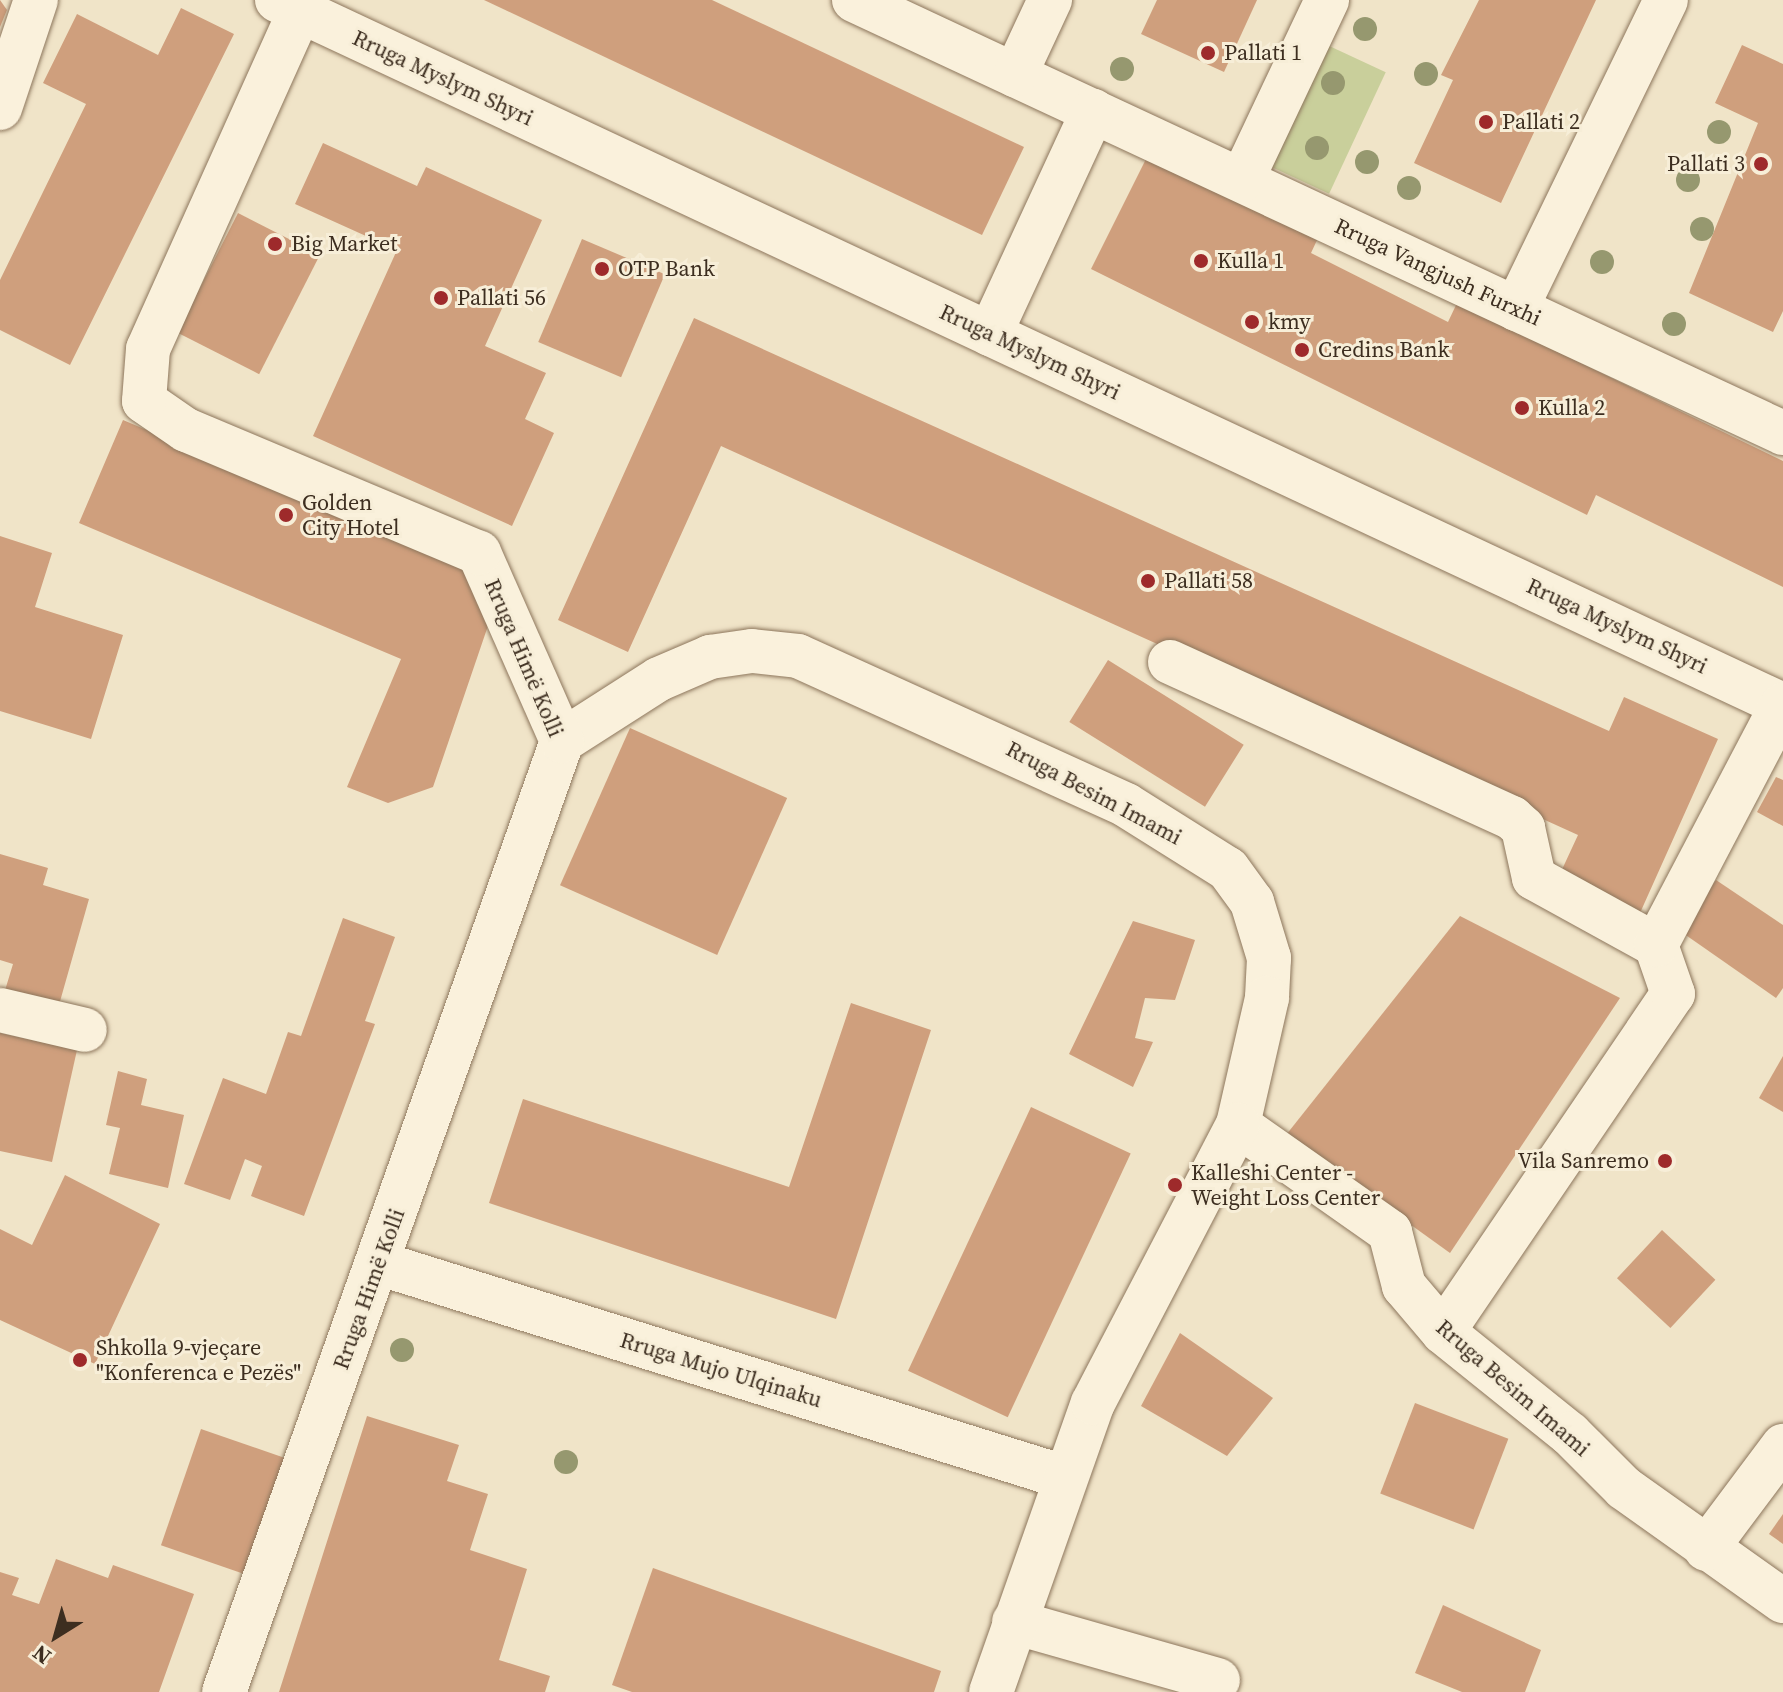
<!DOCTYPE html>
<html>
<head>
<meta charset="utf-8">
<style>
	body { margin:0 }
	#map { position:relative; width:1783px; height:1692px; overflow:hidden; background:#f0e4c8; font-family:"Source Serif 4",serif }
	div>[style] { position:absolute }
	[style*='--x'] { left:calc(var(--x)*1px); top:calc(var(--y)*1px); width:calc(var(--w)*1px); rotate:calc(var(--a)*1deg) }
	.green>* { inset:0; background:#c9cf9b; transform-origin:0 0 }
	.building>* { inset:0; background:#cf9f7d; transform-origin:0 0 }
	.roads { filter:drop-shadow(0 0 2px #8d765c) drop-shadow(0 0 2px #8d765c) }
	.minor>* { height:44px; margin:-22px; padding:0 22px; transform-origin:22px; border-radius:22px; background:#faf1dc }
	.trees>* { width:24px; height:24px; margin:-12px; border-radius:50%; background:#96986f }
	.dots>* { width:22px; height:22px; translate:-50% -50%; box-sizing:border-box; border:4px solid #f7eed8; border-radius:50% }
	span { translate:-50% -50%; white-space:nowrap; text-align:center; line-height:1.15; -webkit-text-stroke:6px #f7eed8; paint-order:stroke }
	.poi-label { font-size:22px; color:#3d2e20 }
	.left { translate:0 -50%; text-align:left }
	.right { translate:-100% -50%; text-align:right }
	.street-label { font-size:22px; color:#3d2e20 }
	.north { position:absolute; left:16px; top:1596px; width:80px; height:80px; -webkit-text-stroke:6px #f7eed8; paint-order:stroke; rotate:217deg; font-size:22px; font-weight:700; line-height:32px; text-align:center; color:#3d2e20 }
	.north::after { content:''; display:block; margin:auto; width:28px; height:36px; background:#3d2e20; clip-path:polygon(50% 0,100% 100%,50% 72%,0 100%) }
</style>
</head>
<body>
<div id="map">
	<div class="green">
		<i style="left:1325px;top:44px;width:67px;height:134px;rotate:25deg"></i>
	</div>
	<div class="building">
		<i style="clip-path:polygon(0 0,7px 10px,0 27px)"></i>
		<i style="clip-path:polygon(484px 0,712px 0,1024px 147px,982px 235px)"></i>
		<i style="clip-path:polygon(1157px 0,1257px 0,1224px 72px,1141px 34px)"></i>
		<i style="clip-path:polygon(1479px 0,1596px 0,1501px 203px,1414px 163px,1453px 80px,1441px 75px)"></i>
		<i style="clip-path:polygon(181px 8px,234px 34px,70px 365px,0 330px,0 280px,86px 104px,43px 83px,77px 14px,158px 55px)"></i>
		<i style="clip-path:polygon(1742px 45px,1783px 64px,1783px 311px,1773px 332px,1689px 293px,1758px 123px,1715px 103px)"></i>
		<i style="clip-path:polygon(323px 143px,417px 186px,426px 167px,542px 220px,485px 346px,546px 373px,525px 419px,554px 433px,512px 526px,313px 436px,397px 250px,295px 204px)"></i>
		<i style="clip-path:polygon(1149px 153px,1318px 238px,1311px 253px,1448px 322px,1457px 303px,1783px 461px,1783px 587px,1596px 495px,1587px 515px,1091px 269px)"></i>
		<i style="left:238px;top:213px;width:92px;height:134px;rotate:27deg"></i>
		<i style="left:582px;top:239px;width:90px;height:112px;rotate:23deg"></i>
		<i style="clip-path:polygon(694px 318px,1609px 731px,1624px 697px,1718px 739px,1640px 913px,1559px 876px,1578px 835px,721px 446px,628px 652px,558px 620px)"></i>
		<i style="clip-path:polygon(123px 420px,464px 564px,491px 617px,433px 787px,388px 803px,347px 787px,401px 659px,79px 523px)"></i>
		<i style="clip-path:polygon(0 536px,52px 553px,35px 607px,123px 635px,91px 739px,0 711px)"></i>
		<i style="left:1108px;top:660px;width:160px;height:73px;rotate:32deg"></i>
		<i style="left:630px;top:728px;width:172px;height:172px;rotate:24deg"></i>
		<i style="clip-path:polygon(1776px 777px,1783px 780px,1783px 826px,1757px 812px)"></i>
		<i style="clip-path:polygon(0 854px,48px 868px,43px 885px,89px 899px,57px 1012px,3px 997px,13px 964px,0 960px)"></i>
		<i style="clip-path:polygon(1716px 880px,1783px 925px,1783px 988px,1776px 998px,1680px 931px)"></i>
		<i style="clip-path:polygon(1460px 916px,1620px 998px,1450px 1253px,1286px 1135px)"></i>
		<i style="clip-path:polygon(343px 918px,395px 937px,365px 1021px,375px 1024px,304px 1216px,251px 1196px,262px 1166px,245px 1159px,230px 1200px,184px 1184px,223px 1078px,266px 1094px,288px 1032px,301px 1036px)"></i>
		<i style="clip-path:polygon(1133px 921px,1195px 940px,1175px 1000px,1145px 998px,1135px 1038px,1153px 1042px,1133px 1087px,1069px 1054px)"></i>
		<i style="clip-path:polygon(851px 1003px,931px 1030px,836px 1319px,489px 1203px,523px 1099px,789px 1187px)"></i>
		<i style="clip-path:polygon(0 1033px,77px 1050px,52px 1162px,0 1151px)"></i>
		<i style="clip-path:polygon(1783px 1056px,1783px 1112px,1759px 1098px)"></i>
		<i style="clip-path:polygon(118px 1071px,147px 1079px,141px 1105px,184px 1115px,168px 1188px,109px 1174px,120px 1128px,106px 1125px)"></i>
		<i style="left:1031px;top:1107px;width:110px;height:291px;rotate:25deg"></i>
		<i style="clip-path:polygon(65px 1175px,160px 1224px,95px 1364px,0 1320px,0 1229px,32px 1245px)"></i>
		<i style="left:1662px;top:1230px;width:73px;height:66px;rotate:43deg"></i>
		<i style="clip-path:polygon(1180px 1333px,1273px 1398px,1227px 1456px,1141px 1406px)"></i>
		<i style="left:1415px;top:1403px;width:100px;height:97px;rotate:21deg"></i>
		<i style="clip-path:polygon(367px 1416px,459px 1445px,447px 1481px,488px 1494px,470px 1550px,527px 1569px,499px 1660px,550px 1676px,545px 1692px,279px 1692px)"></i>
		<i style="left:201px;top:1429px;width:88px;height:123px;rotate:19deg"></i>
		<i style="clip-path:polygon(1783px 1514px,1783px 1544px,1769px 1534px)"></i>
		<i style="clip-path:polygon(56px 1559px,108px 1578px,113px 1565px,194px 1594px,159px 1692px,0 1692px,0 1572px,19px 1578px,12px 1595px,39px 1604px)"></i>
		<i style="clip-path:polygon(653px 1568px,941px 1671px,934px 1692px,632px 1692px,612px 1685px)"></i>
		<i style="clip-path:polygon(1443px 1605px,1541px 1650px,1525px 1692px,1462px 1692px,1415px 1673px)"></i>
	</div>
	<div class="roads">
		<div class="minor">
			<i style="--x:277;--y:0;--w:1663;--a:25.09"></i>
			<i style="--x:854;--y:0;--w:1025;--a:24.99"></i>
			<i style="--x:1015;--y:75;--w:83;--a:-65"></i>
			<i style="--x:0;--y:108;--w:114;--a:-71.6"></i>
			<i style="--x:1242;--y:180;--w:199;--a:-64.7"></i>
			<i style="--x:1516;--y:309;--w:343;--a:-64.1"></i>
			<i style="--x:990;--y:334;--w:246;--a:-65.2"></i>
			<i style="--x:1170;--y:662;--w:376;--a:24.5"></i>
			<i style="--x:1512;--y:818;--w:15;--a:42"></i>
			<i style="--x:1523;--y:828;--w:51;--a:77.6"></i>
			<i style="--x:1534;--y:878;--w:139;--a:28.8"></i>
			<i style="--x:562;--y:741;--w:115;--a:-32.6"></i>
			<i style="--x:659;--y:679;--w:56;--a:-23.3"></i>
			<i style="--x:710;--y:657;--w:42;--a:-8.1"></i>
			<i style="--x:752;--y:651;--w:46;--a:6.2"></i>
			<i style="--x:798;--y:656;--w:360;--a:24.4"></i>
			<i style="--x:1126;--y:805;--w:120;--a:32.1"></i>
			<i style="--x:1228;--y:869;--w:41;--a:54"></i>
			<i style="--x:1252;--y:902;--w:59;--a:73.1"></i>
			<i style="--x:1269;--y:958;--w:40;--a:92.9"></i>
			<i style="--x:1267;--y:998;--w:130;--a:102.9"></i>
			<i style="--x:1238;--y:1125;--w:186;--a:35.1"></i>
			<i style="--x:1390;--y:1232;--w:56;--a:75.5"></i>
			<i style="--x:1404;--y:1286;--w:60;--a:49.7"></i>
			<i style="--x:1443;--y:1332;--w:163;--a:38.8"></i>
			<i style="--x:1570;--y:1434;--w:76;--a:45"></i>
			<i style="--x:1624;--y:1488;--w:195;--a:35.4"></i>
			<i style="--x:0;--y:1010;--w:87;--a:13.2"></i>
			<i style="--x:378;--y:1263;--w:719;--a:17.33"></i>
			<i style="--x:1443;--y:1332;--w:409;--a:-55.8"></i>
			<i style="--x:1673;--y:994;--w:52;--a:-109.1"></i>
			<i style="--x:1656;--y:945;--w:271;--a:-62.3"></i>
			<i style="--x:1706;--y:1549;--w:129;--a:-53.2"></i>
			<i style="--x:1014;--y:1622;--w:212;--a:15.9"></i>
			<i style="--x:224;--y:1692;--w:1009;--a:-70.43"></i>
			<i style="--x:562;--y:741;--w:206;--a:-113.8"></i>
			<i style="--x:479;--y:553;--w:318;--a:-157.2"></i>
			<i style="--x:186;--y:430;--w:51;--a:-145.4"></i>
			<i style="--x:144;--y:401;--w:52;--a:-85.6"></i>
			<i style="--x:148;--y:349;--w:371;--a:-65.8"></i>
			<i style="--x:991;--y:1692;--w:306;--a:-70.6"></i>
			<i style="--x:1093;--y:1403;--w:314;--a:-62.5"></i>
		</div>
	</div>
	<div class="trees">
		<i style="left:1365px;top:29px"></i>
		<i style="left:1122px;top:69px"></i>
		<i style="left:1426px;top:74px"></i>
		<i style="left:1333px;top:83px"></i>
		<i style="left:1719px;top:132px"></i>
		<i style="left:1317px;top:148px"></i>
		<i style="left:1367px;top:162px"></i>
		<i style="left:1688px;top:180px"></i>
		<i style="left:1409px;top:188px"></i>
		<i style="left:1702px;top:229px"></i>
		<i style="left:1602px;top:262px"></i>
		<i style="left:1674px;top:324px"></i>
		<i style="left:402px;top:1350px"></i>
		<i style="left:566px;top:1462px"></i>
	</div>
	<div class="dots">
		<i style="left:1208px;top:53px;background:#9e2a2b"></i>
		<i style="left:1486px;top:122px;background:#9e2a2b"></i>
		<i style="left:1761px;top:164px;background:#9e2a2b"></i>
		<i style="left:275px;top:244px;background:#9e2a2b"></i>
		<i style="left:1201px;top:261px;background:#9e2a2b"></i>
		<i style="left:602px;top:269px;background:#9e2a2b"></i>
		<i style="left:441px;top:298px;background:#9e2a2b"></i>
		<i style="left:1252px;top:322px;background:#9e2a2b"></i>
		<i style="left:1302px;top:350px;background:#9e2a2b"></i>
		<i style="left:1522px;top:408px;background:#9e2a2b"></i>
		<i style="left:286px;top:515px;background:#9e2a2b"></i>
		<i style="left:1148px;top:581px;background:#9e2a2b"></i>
		<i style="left:1665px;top:1161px;background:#9e2a2b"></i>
		<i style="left:1175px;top:1185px;background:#9e2a2b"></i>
		<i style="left:80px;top:1360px;background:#9e2a2b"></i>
	</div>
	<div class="poi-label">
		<span class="left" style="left:1224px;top:53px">Pallati 1</span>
		<span class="left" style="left:1502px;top:122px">Pallati 2</span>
		<span class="right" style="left:1745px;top:164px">Pallati 3</span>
		<span class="left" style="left:291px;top:244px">Big Market</span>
		<span class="left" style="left:1217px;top:261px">Kulla 1</span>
		<span class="left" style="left:618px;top:269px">OTP Bank</span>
		<span class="left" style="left:457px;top:298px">Pallati 56</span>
		<span class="left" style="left:1268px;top:322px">kmy</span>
		<span class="left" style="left:1318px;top:350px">Credins Bank</span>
		<span class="left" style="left:1538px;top:408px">Kulla 2</span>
		<span class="left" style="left:302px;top:515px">Golden<br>City Hotel</span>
		<span class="left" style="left:1164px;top:581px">Pallati 58</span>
		<span class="right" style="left:1649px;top:1161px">Vila Sanremo</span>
		<span class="left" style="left:1191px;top:1185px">Kalleshi Center -<br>Weight Loss Center</span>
		<span class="left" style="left:96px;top:1360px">Shkolla 9-vjeçare<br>"Konferenca e Pezës"</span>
	</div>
	<div class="street-label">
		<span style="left:443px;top:78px;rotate:25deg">Rruga Myslym Shyri</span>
		<span style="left:1438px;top:272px;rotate:25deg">Rruga Vangjush Furxhi</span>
		<span style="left:1030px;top:352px;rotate:25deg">Rruga Myslym Shyri</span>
		<span style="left:1617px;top:626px;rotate:25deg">Rruga Myslym Shyri</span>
		<span style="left:524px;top:658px;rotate:67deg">Rruga Himë Kolli</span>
		<span style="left:1094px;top:793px;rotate:28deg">Rruga Besim Imami</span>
		<span style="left:369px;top:1289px;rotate:-70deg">Rruga Himë Kolli</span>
		<span style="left:721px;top:1370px;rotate:17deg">Rruga Mujo Ulqinaku</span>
		<span style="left:1513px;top:1388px;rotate:41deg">Rruga Besim Imami</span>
	</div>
	<div class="north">N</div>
</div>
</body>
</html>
